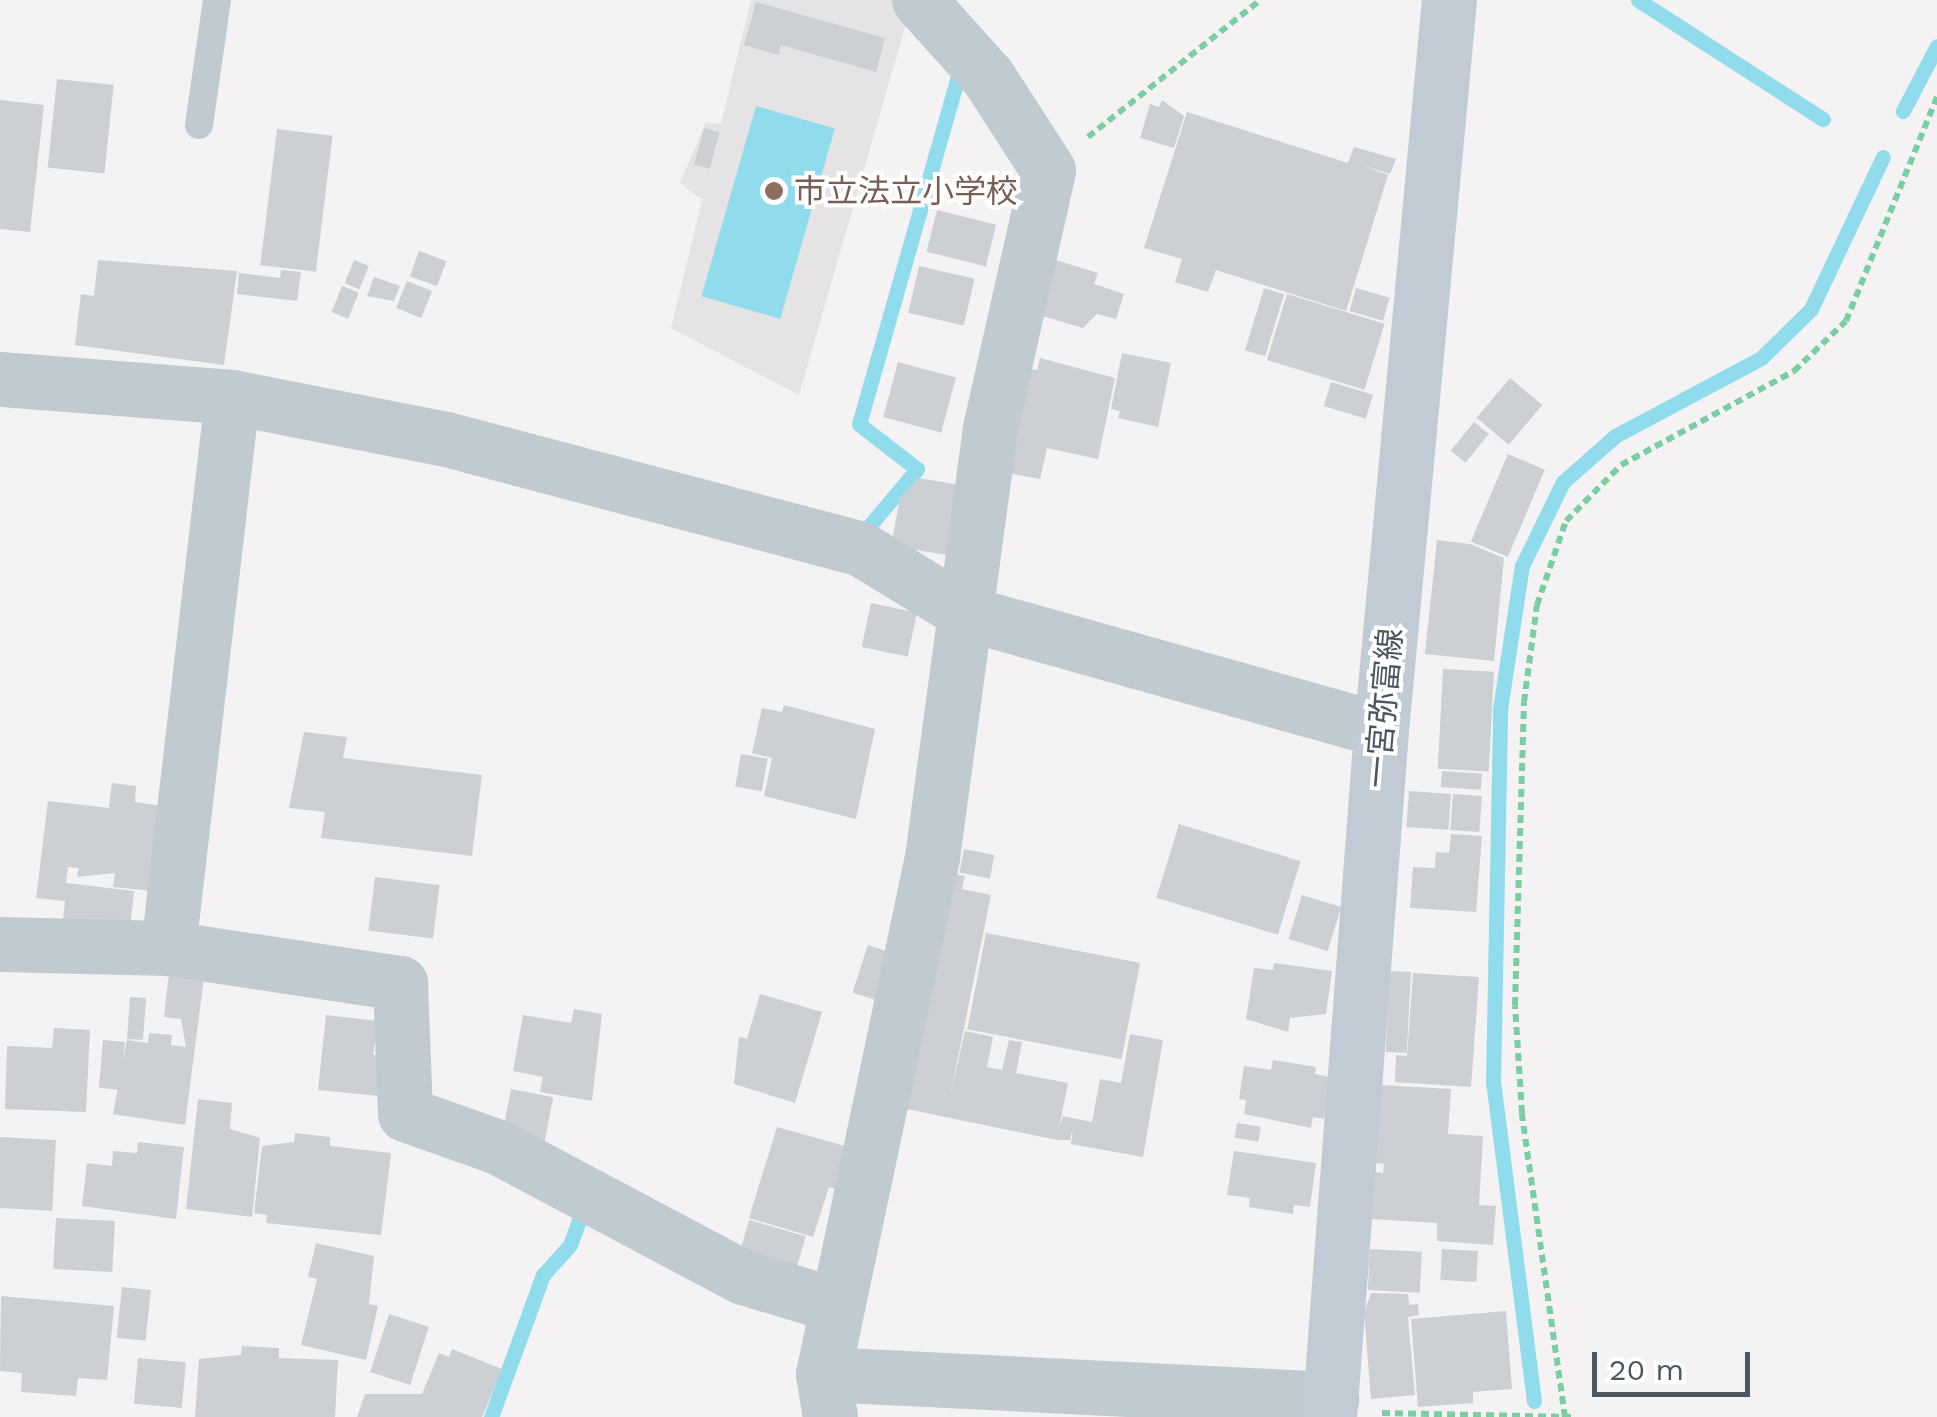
<!DOCTYPE html>
<html>
<head>
<meta charset="utf-8">
<style>
	body { margin:0 }
	#map { position:relative; width:1937px; height:1417px; overflow:hidden; background:#f4f2f2; font-family:"Work Sans","Noto Sans JP",sans-serif }
	div>[style] { position:absolute }
	[style*='--x'] { left:calc(var(--x)*1px); top:calc(var(--y)*1px); width:calc(var(--w)*1px); rotate:calc(var(--a)*1deg) }
	.education>* { inset:0; background:#e5e3e4 }
	.water>* { inset:0; background:#90dcec; transform-origin:0 0 }
	.stream>* { height:15px; margin:-7.5px; padding:0 7.5px; transform-origin:7.5px; border-radius:7.5px; background:#90dcec }
	.building>* { inset:0; background:#cccfd4; transform-origin:0 0 }
	.path>* { height:6px; margin-top:-3px; transform-origin:0; background:repeating-linear-gradient(90deg,#7acea2 0 8px,transparent 0 13px) }
	.lane>* { height:28px; margin:-14px; padding:0 14px; transform-origin:14px; border-radius:14px; background:#c0cad1 }
	.street>* { height:55px; margin:-27.5px; padding:0 27.5px; transform-origin:27.5px; border-radius:27.5px; background:#c0cad1 }
	.secondary>* { height:55px; margin:-27.5px; padding:0 27.5px; transform-origin:27.5px; border-radius:27.5px; background:#c0cbd5 }
	.dots>* { width:28px; height:28px; translate:-50% -50%; box-sizing:border-box; border:5px solid #fff; border-radius:50% }
	span { translate:-50% -50%; white-space:nowrap; text-align:center; line-height:1.15; -webkit-text-stroke:8px #fff; paint-order:stroke }
	.education-label { font-size:32px; color:#785e54 }
	.left { translate:0 -50%; text-align:left }
	.street-label { font-size:32px; color:#4a5660 }
	.scale { position:absolute; left:1592px; top:1352px; width:158px; height:45px; box-sizing:border-box; border:5px solid #4a5660; border-top:0; padding-left:12px; font-size:30px; line-height:35px; white-space:nowrap; color:#4a5660; -webkit-text-stroke:8px #fff; paint-order:stroke }
</style>
</head>
<body>
<div id="map">
	<div class="education">
		<i style="clip-path:polygon(751px 0,899px 0,910px 10px,799px 395px,671px 328px,702px 200px,680px 183px,706px 122px,721px 124px)"></i>
	</div>
	<div class="water">
		<i style="left:756px;top:106px;width:82px;height:198px;rotate:16deg"></i>
	</div>
	<div class="stream">
		<i style="--x:1638;--y:0;--w:220;--a:32.8"></i>
		<i style="--x:1903;--y:111;--w:73;--a:-62.4"></i>
		<i style="--x:865;--y:531;--w:81;--a:-50"></i>
		<i style="--x:917;--y:469;--w:73;--a:-142.2"></i>
		<i style="--x:859;--y:424;--w:362;--a:-74.1"></i>
		<i style="--x:1534;--y:1401;--w:321;--a:-97.3"></i>
		<i style="--x:1493;--y:1083;--w:374;--a:-88.9"></i>
		<i style="--x:1500;--y:709;--w:145;--a:-81.3"></i>
		<i style="--x:1522;--y:566;--w:93;--a:-64"></i>
		<i style="--x:1563;--y:482;--w:69;--a:-41.5"></i>
		<i style="--x:1615;--y:436;--w:166;--a:-28.1"></i>
		<i style="--x:1761;--y:358;--w:70;--a:-44.4"></i>
		<i style="--x:1811;--y:309;--w:168;--a:-64.7"></i>
		<i style="--x:491;--y:1417;--w:151;--a:-69.9"></i>
		<i style="--x:543;--y:1275;--w:40;--a:-48"></i>
		<i style="--x:570;--y:1245;--w:38;--a:-70"></i>
	</div>
	<div class="building">
		<i style="clip-path:polygon(756px 2px,885px 38px,876px 72px,781px 45px,779px 55px,744px 45px)"></i>
		<i style="left:57px;top:79px;width:57px;height:89px;rotate:6deg"></i>
		<i style="clip-path:polygon(0 100px,44px 105px,30px 232px,0 229px)"></i>
		<i style="clip-path:polygon(1162px 100px,1184px 116px,1174px 148px,1140px 138px,1150px 104px,1159px 107px)"></i>
		<i style="clip-path:polygon(1187px 112px,1348px 163px,1354px 147px,1396px 159px,1390px 174px,1364px 166px,1388px 175px,1346px 311px,1216px 270px,1208px 292px,1175px 282px,1182px 259px,1144px 248px)"></i>
		<i style="left:704px;top:128px;width:16px;height:38px;rotate:15deg"></i>
		<i style="left:277px;top:129px;width:56px;height:137px;rotate:7deg"></i>
		<i style="left:937px;top:210px;width:61px;height:43px;rotate:14deg"></i>
		<i style="left:419px;top:251px;width:29px;height:27px;rotate:20deg"></i>
		<i style="clip-path:polygon(1046px 257px,1098px 273px,1094px 284px,1124px 294px,1116px 319px,1097px 314px,1083px 328px,1039px 315px)"></i>
		<i style="clip-path:polygon(98px 260px,237px 271px,224px 365px,75px 345px,81px 294px,94px 296px)"></i>
		<i style="left:354px;top:260px;width:16px;height:25px;rotate:22deg"></i>
		<i style="left:919px;top:266px;width:57px;height:48px;rotate:13deg"></i>
		<i style="clip-path:polygon(281px 270px,301px 272px,297px 301px,237px 294px,239px 273px,280px 278px)"></i>
		<i style="clip-path:polygon(374px 277px,400px 286px,394px 301px,367px 296px)"></i>
		<i style="left:407px;top:281px;width:27px;height:29px;rotate:22deg"></i>
		<i style="left:342px;top:286px;width:18px;height:28px;rotate:22deg"></i>
		<i style="left:1264px;top:288px;width:21px;height:65px;rotate:17deg"></i>
		<i style="left:1356px;top:288px;width:35px;height:24px;rotate:16deg"></i>
		<i style="left:1287px;top:294px;width:102px;height:69px;rotate:17deg"></i>
		<i style="clip-path:polygon(1122px 353px,1171px 363px,1158px 427px,1118px 418px,1120px 411px,1111px 409px)"></i>
		<i style="clip-path:polygon(1040px 358px,1115px 378px,1098px 459px,1047px 448px,1040px 479px,1003px 472px,1025px 368px,1037px 370px)"></i>
		<i style="left:898px;top:362px;width:60px;height:57px;rotate:15deg"></i>
		<i style="left:1510px;top:378px;width:42px;height:52px;rotate:40deg"></i>
		<i style="left:1331px;top:382px;width:44px;height:25px;rotate:17deg"></i>
		<i style="left:1474px;top:422px;width:19px;height:37px;rotate:39deg"></i>
		<i style="left:1508px;top:454px;width:40px;height:95px;rotate:23deg"></i>
		<i style="clip-path:polygon(918px 478px,960px 485px,947px 555px,891px 546px,900px 498px)"></i>
		<i style="clip-path:polygon(1437px 540px,1470px 544px,1504px 558px,1494px 661px,1425px 654px)"></i>
		<i style="left:871px;top:603px;width:47px;height:45px;rotate:12deg"></i>
		<i style="left:1443px;top:669px;width:51px;height:100px;rotate:3deg"></i>
		<i style="clip-path:polygon(784px 705px,875px 729px,856px 819px,764px 796px,772px 758px,752px 753px,762px 708px,782px 712px)"></i>
		<i style="clip-path:polygon(304px 732px,347px 737px,343px 758px,482px 775px,472px 856px,321px 838px,325px 812px,289px 808px)"></i>
		<i style="left:741px;top:754px;width:27px;height:33px;rotate:10deg"></i>
		<i style="left:1442px;top:771px;width:40px;height:16px;rotate:4deg"></i>
		<i style="clip-path:polygon(112px 783px,136px 786px,135px 802px,163px 806px,153px 891px,113px 887px,115px 873px,77px 877px,79px 868px,68px 867px,66px 883px,134px 891px,130px 929px,63px 920px,65px 901px,36px 898px,48px 801px,109px 808px)"></i>
		<i style="left:1409px;top:791px;width:42px;height:36px;rotate:4deg"></i>
		<i style="left:1453px;top:794px;width:29px;height:36px;rotate:4deg"></i>
		<i style="left:1179px;top:824px;width:127px;height:77px;rotate:17deg"></i>
		<i style="clip-path:polygon(1451px 834px,1482px 836px,1476px 912px,1410px 908px,1413px 867px,1435px 868px,1436px 852px,1449px 853px)"></i>
		<i style="left:964px;top:849px;width:31px;height:24px;rotate:11deg"></i>
		<i style="clip-path:polygon(945px 872px,965px 876px,962px 889px,991px 895px,950px 1097px,965px 1031px,993px 1037px,987px 1067px,1002px 1070px,1009px 1040px,1022px 1042px,1016px 1073px,1068px 1083px,1059px 1128px,1063px 1116px,1092px 1122px,1100px 1079px,1121px 1083px,1130px 1034px,1163px 1040px,1143px 1157px,1071px 1144px,1073px 1127px,1070px 1140px,1057px 1140px,897px 1107px)"></i>
		<i style="left:375px;top:877px;width:65px;height:54px;rotate:7deg"></i>
		<i style="left:1302px;top:895px;width:41px;height:46px;rotate:17deg"></i>
		<i style="left:986px;top:933px;width:157px;height:98px;rotate:11deg"></i>
		<i style="left:868px;top:945px;width:29px;height:50px;rotate:18deg"></i>
		<i style="clip-path:polygon(1274px 963px,1332px 971px,1326px 1014px,1290px 1018px,1288px 1032px,1246px 1019px,1254px 968px,1273px 970px)"></i>
		<i style="left:1390px;top:971px;width:21px;height:81px;rotate:3deg"></i>
		<i style="clip-path:polygon(1413px 973px,1479px 977px,1471px 1087px,1395px 1082px,1396px 1055px,1407px 1056px)"></i>
		<i style="clip-path:polygon(169px 974px,204px 977px,185px 1125px,113px 1114px,127px 1040px,148px 1043px,149px 1033px,172px 1035px,171px 1045px,186px 1047px,181px 1019px,164px 1017px)"></i>
		<i style="clip-path:polygon(760px 994px,822px 1012px,795px 1103px,734px 1084px,739px 1037px,747px 1039px)"></i>
		<i style="left:130px;top:997px;width:16px;height:42px;rotate:4deg"></i>
		<i style="clip-path:polygon(574px 1009px,602px 1014px,592px 1101px,540px 1092px,543px 1077px,513px 1071px,523px 1015px,571px 1023px)"></i>
		<i style="clip-path:polygon(326px 1015px,378px 1021px,373px 1055px,384px 1056px,379px 1096px,318px 1090px)"></i>
		<i style="clip-path:polygon(54px 1028px,90px 1030px,86px 1112px,5px 1109px,7px 1046px,52px 1048px)"></i>
		<i style="left:103px;top:1040px;width:22px;height:48px;rotate:5deg"></i>
		<i style="clip-path:polygon(1273px 1060px,1316px 1067px,1315px 1074px,1330px 1077px,1324px 1119px,1313px 1117px,1311px 1128px,1244px 1114px,1246px 1100px,1239px 1099px,1244px 1066px,1271px 1070px)"></i>
		<i style="clip-path:polygon(1381px 1085px,1451px 1089px,1448px 1134px,1483px 1136px,1479px 1205px,1496px 1206px,1493px 1245px,1437px 1241px,1437px 1223px,1372px 1219px,1375px 1172px,1383px 1173px,1384px 1164px,1376px 1163px)"></i>
		<i style="left:511px;top:1089px;width:43px;height:45px;rotate:11deg"></i>
		<i style="clip-path:polygon(198px 1099px,232px 1103px,230px 1129px,260px 1138px,252px 1217px,186px 1209px)"></i>
		<i style="left:1237px;top:1123px;width:24px;height:15px;rotate:9deg"></i>
		<i style="clip-path:polygon(777px 1127px,852px 1148px,839px 1190px,829px 1187px,813px 1237px,749px 1218px)"></i>
		<i style="clip-path:polygon(295px 1133px,330px 1137px,330px 1146px,391px 1153px,381px 1235px,266px 1223px,267px 1215px,254px 1213px,262px 1146px,294px 1142px)"></i>
		<i style="left:0;top:1137px;width:56px;height:71px;rotate:3deg"></i>
		<i style="clip-path:polygon(138px 1142px,184px 1147px,176px 1219px,82px 1206px,87px 1163px,112px 1166px,113px 1151px,137px 1153px)"></i>
		<i style="clip-path:polygon(1234px 1151px,1316px 1163px,1310px 1207px,1294px 1205px,1293px 1214px,1249px 1207px,1250px 1198px,1227px 1195px)"></i>
		<i style="left:56px;top:1218px;width:59px;height:51px;rotate:3deg"></i>
		<i style="left:749px;top:1220px;width:59px;height:40px;rotate:16deg"></i>
		<i style="clip-path:polygon(316px 1243px,374px 1256px,369px 1304px,378px 1306px,366px 1360px,301px 1345px,317px 1279px,308px 1277px)"></i>
		<i style="left:1370px;top:1249px;width:52px;height:41px;rotate:3deg"></i>
		<i style="left:1442px;top:1249px;width:36px;height:31px;rotate:3deg"></i>
		<i style="left:122px;top:1287px;width:29px;height:51px;rotate:6deg"></i>
		<i style="clip-path:polygon(1371px 1293px,1408px 1294px,1409px 1305px,1418px 1304px,1419px 1315px,1408px 1317px,1415px 1395px,1371px 1399px,1364px 1312px)"></i>
		<i style="clip-path:polygon(1px 1296px,114px 1306px,107px 1380px,78px 1378px,76px 1396px,21px 1392px,22px 1373px,0 1371px)"></i>
		<i style="clip-path:polygon(1506px 1311px,1512px 1389px,1473px 1392px,1473px 1403px,1418px 1407px,1411px 1319px)"></i>
		<i style="left:389px;top:1314px;width:42px;height:61px;rotate:18deg"></i>
		<i style="clip-path:polygon(242px 1346px,279px 1348px,279px 1358px,338px 1360px,335px 1417px,195px 1417px,199px 1359px,241px 1355px)"></i>
		<i style="clip-path:polygon(452px 1349px,502px 1369px,482px 1417px,357px 1417px,365px 1394px,422px 1394px,439px 1353px,449px 1357px)"></i>
		<i style="left:138px;top:1358px;width:48px;height:46px;rotate:5deg"></i>
	</div>
	<div class="path">
		<i style="--x:1088;--y:137;--w:220;--a:-38.5"></i>
		<i style="--x:1382;--y:1413;--w:189;--a:1.2"></i>
		<i style="--x:1565;--y:1417;--w:307;--a:-98.1"></i>
		<i style="--x:1522;--y:1113;--w:108;--a:-93.7"></i>
		<i style="--x:1515;--y:1005;--w:303;--a:-88.3"></i>
		<i style="--x:1524;--y:702;--w:98;--a:-82.4"></i>
		<i style="--x:1537;--y:605;--w:89;--a:-71"></i>
		<i style="--x:1566;--y:521;--w:78;--a:-45.5"></i>
		<i style="--x:1621;--y:465;--w:197;--a:-28.5"></i>
		<i style="--x:1794;--y:371;--w:72;--a:-43.9"></i>
		<i style="--x:1846;--y:321;--w:242;--a:-67.9"></i>
	</div>
	<div class="lane">
		<i style="--x:199;--y:125;--w:126;--a:-81.8"></i>
	</div>
	<div class="street">
		<i style="--x:0;--y:379;--w:233;--a:4.4"></i>
		<i style="--x:232;--y:397;--w:218;--a:11.1"></i>
		<i style="--x:446;--y:439;--w:429;--a:14.8"></i>
		<i style="--x:861;--y:549;--w:123;--a:31.4"></i>
		<i style="--x:966;--y:613;--w:431;--a:15.7"></i>
		<i style="--x:0;--y:944;--w:168;--a:1.4"></i>
		<i style="--x:168;--y:948;--w:235;--a:8.6"></i>
		<i style="--x:400;--y:983;--w:131;--a:87.8"></i>
		<i style="--x:405;--y:1114;--w:99;--a:19.5"></i>
		<i style="--x:498;--y:1147;--w:277;--a:28"></i>
		<i style="--x:743;--y:1277;--w:97;--a:16.8"></i>
		<i style="--x:168;--y:948;--w:555;--a:-83.37"></i>
		<i style="--x:823;--y:1374;--w:509;--a:2.82"></i>
		<i style="--x:830;--y:1417;--w:44;--a:-99.2"></i>
		<i style="--x:823;--y:1374;--w:528;--a:-78.09"></i>
		<i style="--x:932;--y:857;--w:433;--a:-82.3"></i>
		<i style="--x:990;--y:428;--w:264;--a:-77.3"></i>
		<i style="--x:1048;--y:170;--w:111;--a:-122.8"></i>
		<i style="--x:988;--y:77;--w:103;--a:-131.9"></i>
	</div>
	<div class="secondary">
		<i style="--x:1329;--y:1417;--w:689;--a:-85.67"></i>
		<i style="--x:1381;--y:730;--w:733;--a:-84.68"></i>
	</div>
	<div class="dots">
		<i style="left:774px;top:191px;background:#8d6e63"></i>
	</div>
	<div class="education-label">
		<span class="left" style="left:794px;top:191px">市立法立小学校</span>
	</div>
	<div class="street-label">
		<span style="left:1384px;top:708px;rotate:-85deg">一宮弥富線</span>
	</div>
	<div class="scale">20 m</div>
</div>
</body>
</html>
